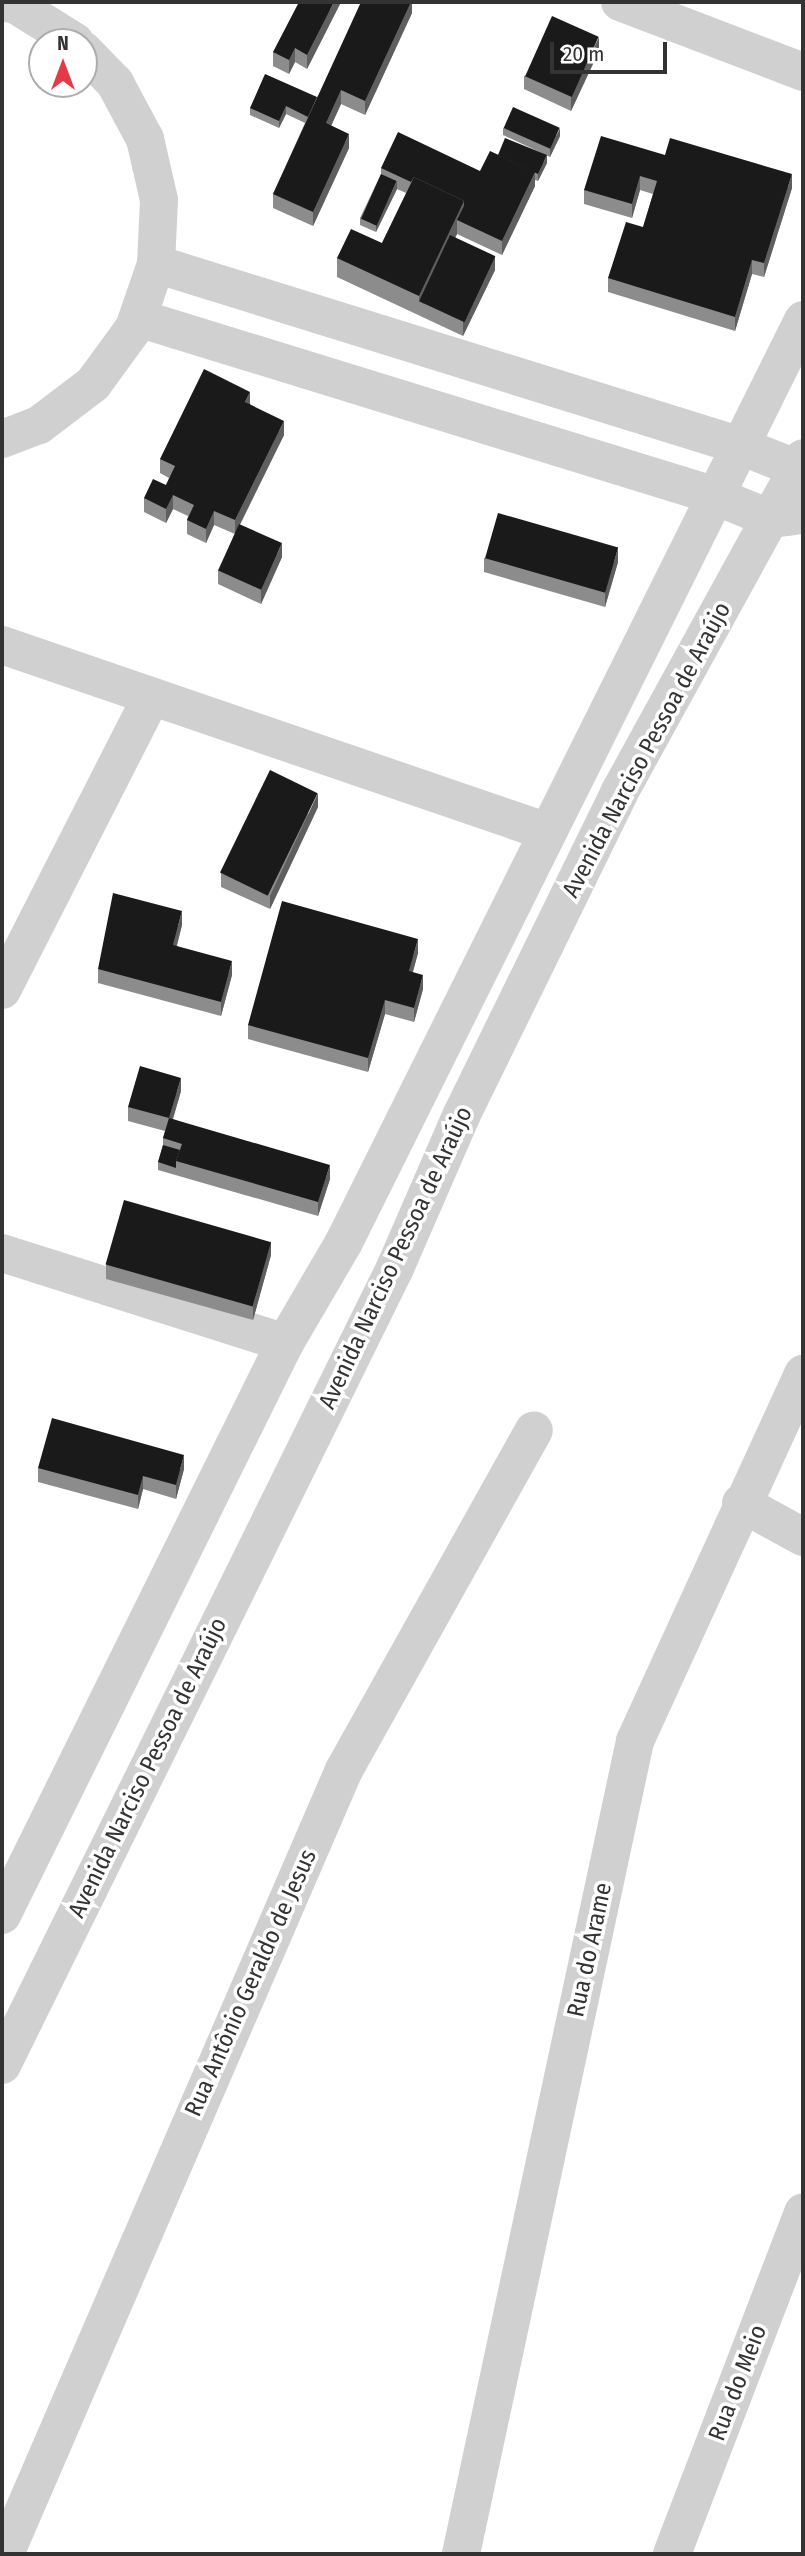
<!DOCTYPE html>
<html>
<head>
<meta charset="utf-8">
<style>
	body { margin:0 }
	#map { position:relative; width:805px; height:2556px; overflow:hidden; background:#fff; font-family:"Fira Sans Condensed",sans-serif }
	div>[style] { position:absolute }
	[style*='--x'] { left:calc(var(--x)*1px); top:calc(var(--y)*1px); width:calc(var(--w)*1px); rotate:calc(var(--a)*1deg) }
	.street>* { height:38px; margin:-19px; padding:0 19px; transform-origin:19px; border-radius:19px; background:#d0d0d0 }
	.wall>* { inset:0; background:#8c8c8c }
	.shaded-wall>* { inset:0; background:#5f5f5f }
	.building>* { inset:0; background:#1a1a1a; transform-origin:0 0 }
	span { translate:-50% -50%; white-space:nowrap; text-align:center; line-height:1.15; -webkit-text-stroke:7px #fff; paint-order:stroke }
	.street-label { font-size:24px; color:#333 }
	.frame { position:absolute; inset:0; border:4px solid #333; pointer-events:none }
	.north { position:absolute; left:28px; top:28px; width:70px; height:70px; box-sizing:border-box; background:#fff; border:2px solid #adadad; border-radius:50%; rotate:0deg; font-size:19px; font-weight:700; line-height:28px; text-align:center; color:#333 }
	.north::after { content:''; display:block; margin:auto; width:24px; height:32px; background:#e63946; clip-path:polygon(50% 0,100% 100%,50% 72%,0 100%) }
	.scale { position:absolute; left:550px; top:42px; width:117px; height:32px; box-sizing:border-box; border:4px solid #333; border-top:0; padding-left:9px; font-size:21px; line-height:24px; white-space:nowrap; color:#333; -webkit-text-stroke:5px #fff; paint-order:stroke }
</style>
</head>
<body>
<div id="map">
	<div class="street">
		<i style="--x:2;--y:2;--w:14;--a:12"></i>
		<i style="--x:16;--y:5;--w:70;--a:32.1"></i>
		<i style="--x:620;--y:2;--w:196;--a:20.9"></i>
		<i style="--x:156;--y:264;--w:609;--a:17.28"></i>
		<i style="--x:738;--y:445;--w:70;--a:21.8"></i>
		<i style="--x:138;--y:318;--w:602;--a:17.11"></i>
		<i style="--x:713;--y:495;--w:63;--a:22.5"></i>
		<i style="--x:771;--y:519;--w:23;--a:-7"></i>
		<i style="--x:2;--y:439;--w:40;--a:-21"></i>
		<i style="--x:39;--y:425;--w:68;--a:-37.2"></i>
		<i style="--x:93;--y:384;--w:69;--a:-53.8"></i>
		<i style="--x:134;--y:328;--w:68;--a:-71"></i>
		<i style="--x:156;--y:264;--w:64;--a:-87.3"></i>
		<i style="--x:159;--y:200;--w:63;--a:-102.9"></i>
		<i style="--x:145;--y:139;--w:64;--a:-118.2"></i>
		<i style="--x:115;--y:83;--w:45;--a:-134.1"></i>
		<i style="--x:2;--y:645;--w:574;--a:18.91"></i>
		<i style="--x:2;--y:990;--w:326;--a:-63"></i>
		<i style="--x:2;--y:1253;--w:297;--a:17.6"></i>
		<i style="--x:741;--y:1503;--w:71;--a:28.7"></i>
		<i style="--x:2;--y:1915;--w:638;--a:-63.68"></i>
		<i style="--x:285;--y:1343;--w:117;--a:-59.7"></i>
		<i style="--x:344;--y:1242;--w:1030;--a:-63.53"></i>
		<i style="--x:2;--y:2065;--w:889;--a:-63.75"></i>
		<i style="--x:395;--y:1268;--w:168;--a:-66.5"></i>
		<i style="--x:462;--y:1114;--w:357;--a:-63.9"></i>
		<i style="--x:619;--y:793;--w:382;--a:-61.2"></i>
		<i style="--x:5;--y:2554;--w:854;--a:-66.62"></i>
		<i style="--x:344;--y:1770;--w:389;--a:-60.8"></i>
		<i style="--x:461;--y:2554;--w:831;--a:-77.92"></i>
		<i style="--x:635;--y:1741;--w:404;--a:-65.4"></i>
		<i style="--x:672;--y:2554;--w:366;--a:-69"></i>
	</div>
	<div class="wall">
		<i style="clip-path:polygon(341px 2px,307px 69px,295px 62px,289px 74px,273px 66px,273px 52px)"></i>
		<i style="clip-path:polygon(412px 2px,412px 13px,365px 115px,341px 104px,331px 126px,349px 148px,313px 226px,273px 208px,273px 194px,305px 123px,286px 114px,279px 128px,250px 115px,250px 108px,317px 97px)"></i>
		<i style="clip-path:polygon(599px 51px,571px 111px,524px 89px,524px 76px)"></i>
		<i style="clip-path:polygon(503px 128px,560px 136px,550px 157px,503px 135px)"></i>
		<i style="clip-path:polygon(498px 155px,547px 163px,538px 181px,535px 180px,535px 186px,502px 255px,457px 234px,455px 238px,495px 270px,463px 336px,337px 277px,337px 258px,382px 243px,406px 193px,397px 189px,376px 232px,360px 225px,360px 218px,381px 174px,381px 168px,480px 171px)"></i>
		<i style="clip-path:polygon(665px 155px,792px 188px,764px 277px,752px 274px,735px 331px,608px 292px,608px 278px,643px 227px,653px 194px,640px 190px,632px 218px,584px 204px,584px 190px)"></i>
		<i style="clip-path:polygon(250px 404px,284px 435px,240px 525px,282px 557px,261px 604px,218px 584px,218px 570px,235px 534px,214px 525px,206px 543px,187px 534px,187px 520px,188px 516px,173px 509px,166px 523px,144px 512px,144px 498px,166px 485px,169px 478px,160px 473px,160px 459px)"></i>
		<i style="clip-path:polygon(484px 558px,618px 562px,605px 607px,484px 572px)"></i>
		<i style="clip-path:polygon(318px 807px,270px 909px,221px 887px,221px 873px)"></i>
		<i style="clip-path:polygon(182px 925px,177px 946px,232px 975px,221px 1016px,98px 983px,98px 969px)"></i>
		<i style="clip-path:polygon(418px 953px,413px 972px,423px 989px,414px 1022px,385px 1014px,368px 1072px,248px 1039px,248px 1025px)"></i>
		<i style="clip-path:polygon(181px 1091px,173px 1119px,330px 1179px,318px 1216px,158px 1170px,158px 1162px,163px 1145px,163px 1138px,165px 1131px,128px 1121px,128px 1107px)"></i>
		<i style="clip-path:polygon(271px 1255px,253px 1320px,106px 1279px,106px 1265px)"></i>
		<i style="clip-path:polygon(38px 1468px,184px 1469px,176px 1499px,143px 1489px,138px 1509px,38px 1482px)"></i>
	</div>
	<div class="shaded-wall">
		<i style="clip-path:polygon(334px 2px,341px 2px,307px 69px,307px 55px)"></i>
		<i style="clip-path:polygon(411px 2px,412px 2px,412px 13px,365px 115px,365px 101px)"></i>
		<i style="clip-path:polygon(599px 37px,599px 51px,571px 111px,571px 97px)"></i>
		<i style="clip-path:polygon(295px 48px,295px 62px,289px 74px,289px 60px)"></i>
		<i style="clip-path:polygon(341px 90px,341px 104px,326px 137px,326px 123px)"></i>
		<i style="clip-path:polygon(286px 106px,286px 114px,279px 128px,279px 121px)"></i>
		<i style="clip-path:polygon(560px 128px,560px 136px,550px 157px,550px 149px)"></i>
		<i style="clip-path:polygon(349px 134px,349px 148px,313px 226px,313px 212px)"></i>
		<i style="clip-path:polygon(547px 155px,547px 163px,538px 181px,538px 174px)"></i>
		<i style="clip-path:polygon(535px 172px,535px 186px,502px 255px,502px 241px)"></i>
		<i style="clip-path:polygon(792px 174px,792px 188px,764px 277px,764px 263px)"></i>
		<i style="clip-path:polygon(640px 176px,640px 190px,632px 218px,632px 204px)"></i>
		<i style="clip-path:polygon(397px 181px,397px 189px,376px 232px,376px 225px)"></i>
		<i style="clip-path:polygon(464px 201px,464px 220px,457px 220px,457px 234px,424px 304px,419px 301px,419px 296px)"></i>
		<i style="clip-path:polygon(495px 256px,495px 270px,463px 336px,463px 322px)"></i>
		<i style="clip-path:polygon(752px 260px,752px 274px,735px 331px,735px 317px)"></i>
		<i style="clip-path:polygon(250px 392px,250px 406px,245px 402px)"></i>
		<i style="clip-path:polygon(284px 421px,284px 435px,235px 534px,235px 520px)"></i>
		<i style="clip-path:polygon(173px 495px,173px 509px,166px 523px,166px 509px)"></i>
		<i style="clip-path:polygon(214px 511px,214px 525px,206px 543px,206px 529px)"></i>
		<i style="clip-path:polygon(282px 543px,282px 557px,261px 604px,261px 590px)"></i>
		<i style="clip-path:polygon(618px 548px,618px 562px,605px 607px,605px 593px)"></i>
		<i style="clip-path:polygon(318px 793px,318px 807px,270px 909px,270px 896px)"></i>
		<i style="clip-path:polygon(182px 911px,182px 925px,173px 959px,173px 945px)"></i>
		<i style="clip-path:polygon(418px 939px,418px 953px,409px 985px,409px 971px)"></i>
		<i style="clip-path:polygon(232px 961px,232px 975px,221px 1016px,221px 1002px)"></i>
		<i style="clip-path:polygon(423px 975px,423px 989px,414px 1022px,414px 1008px)"></i>
		<i style="clip-path:polygon(385px 1000px,385px 1014px,368px 1072px,368px 1058px)"></i>
		<i style="clip-path:polygon(181px 1078px,181px 1091px,169px 1132px,169px 1118px)"></i>
		<i style="clip-path:polygon(330px 1165px,330px 1179px,318px 1216px,318px 1202px)"></i>
		<i style="clip-path:polygon(271px 1241px,271px 1255px,253px 1320px,253px 1306px)"></i>
		<i style="clip-path:polygon(184px 1455px,184px 1469px,176px 1499px,176px 1485px)"></i>
		<i style="clip-path:polygon(143px 1476px,143px 1489px,138px 1509px,138px 1495px)"></i>
	</div>
	<div class="building">
		<i style="clip-path:polygon(299px 2px,334px 2px,307px 55px,295px 48px,289px 60px,273px 52px)"></i>
		<i style="clip-path:polygon(361px 2px,411px 2px,365px 101px,341px 90px,326px 123px,349px 134px,313px 212px,273px 194px)"></i>
		<i style="left:552px;top:16px;width:51px;height:66px;rotate:24deg"></i>
		<i style="clip-path:polygon(265px 74px,317px 97px,308px 117px,286px 106px,279px 121px,250px 108px)"></i>
		<i style="left:513px;top:107px;width:51px;height:23px;rotate:24deg"></i>
		<i style="clip-path:polygon(398px 132px,480px 171px,490px 151px,535px 172px,502px 241px,457px 220px,464px 206px,464px 201px,414px 177px,411px 182px,381px 168px)"></i>
		<i style="clip-path:polygon(601px 136px,665px 155px,670px 138px,792px 174px,764px 263px,752px 260px,735px 317px,608px 278px,626px 222px,643px 227px,657px 181px,640px 176px,632px 204px,584px 190px)"></i>
		<i style="clip-path:polygon(505px 138px,547px 155px,538px 174px,498px 155px)"></i>
		<i style="left:381px;top:174px;width:17px;height:49px;rotate:24deg"></i>
		<i style="clip-path:polygon(414px 177px,464px 201px,419px 296px,337px 258px,351px 229px,382px 243px)"></i>
		<i style="left:450px;top:235px;width:50px;height:73px;rotate:25deg"></i>
		<i style="clip-path:polygon(204px 369px,250px 392px,245px 402px,284px 421px,235px 520px,214px 511px,206px 529px,187px 520px,194px 505px,173px 495px,166px 509px,144px 498px,153px 479px,166px 485px,175px 466px,160px 459px)"></i>
		<i style="left:498px;top:513px;width:125px;height:47px;rotate:16deg"></i>
		<i style="left:239px;top:524px;width:47px;height:51px;rotate:24deg"></i>
		<i style="left:270px;top:770px;width:53px;height:114px;rotate:26deg"></i>
		<i style="clip-path:polygon(113px 893px,182px 911px,173px 945px,232px 961px,221px 1002px,98px 969px)"></i>
		<i style="clip-path:polygon(282px 901px,418px 939px,409px 971px,423px 975px,414px 1008px,385px 1000px,368px 1058px,248px 1025px)"></i>
		<i style="clip-path:polygon(140px 1066px,181px 1078px,169px 1118px,330px 1165px,318px 1202px,176px 1161px,182px 1144px,163px 1138px,169px 1118px,128px 1107px)"></i>
		<i style="clip-path:polygon(163px 1145px,180px 1150px,176px 1161px,176px 1168px,158px 1162px)"></i>
		<i style="left:124px;top:1200px;width:153px;height:67px;rotate:16deg"></i>
		<i style="clip-path:polygon(52px 1418px,184px 1455px,176px 1485px,143px 1476px,138px 1495px,38px 1468px)"></i>
	</div>
	<div class="street-label">
		<span style="left:647px;top:750px;rotate:-62deg">Avenida Narciso Pessoa de Araújo</span>
		<span style="left:396px;top:1258px;rotate:-65deg">Avenida Narciso Pessoa de Araújo</span>
		<span style="left:148px;top:1768px;rotate:-64deg">Avenida Narciso Pessoa de Araújo</span>
		<span style="left:590px;top:1950px;rotate:-78deg">Rua do Arame</span>
		<span style="left:251px;top:1983px;rotate:-66deg">Rua Antônio Geraldo de Jesus</span>
		<span style="left:738px;top:2383px;rotate:-69deg">Rua do Meio</span>
	</div>
	<div class="frame"></div>
	<div class="north">N</div>
	<div class="scale">20 m</div>
</div>
</body>
</html>
